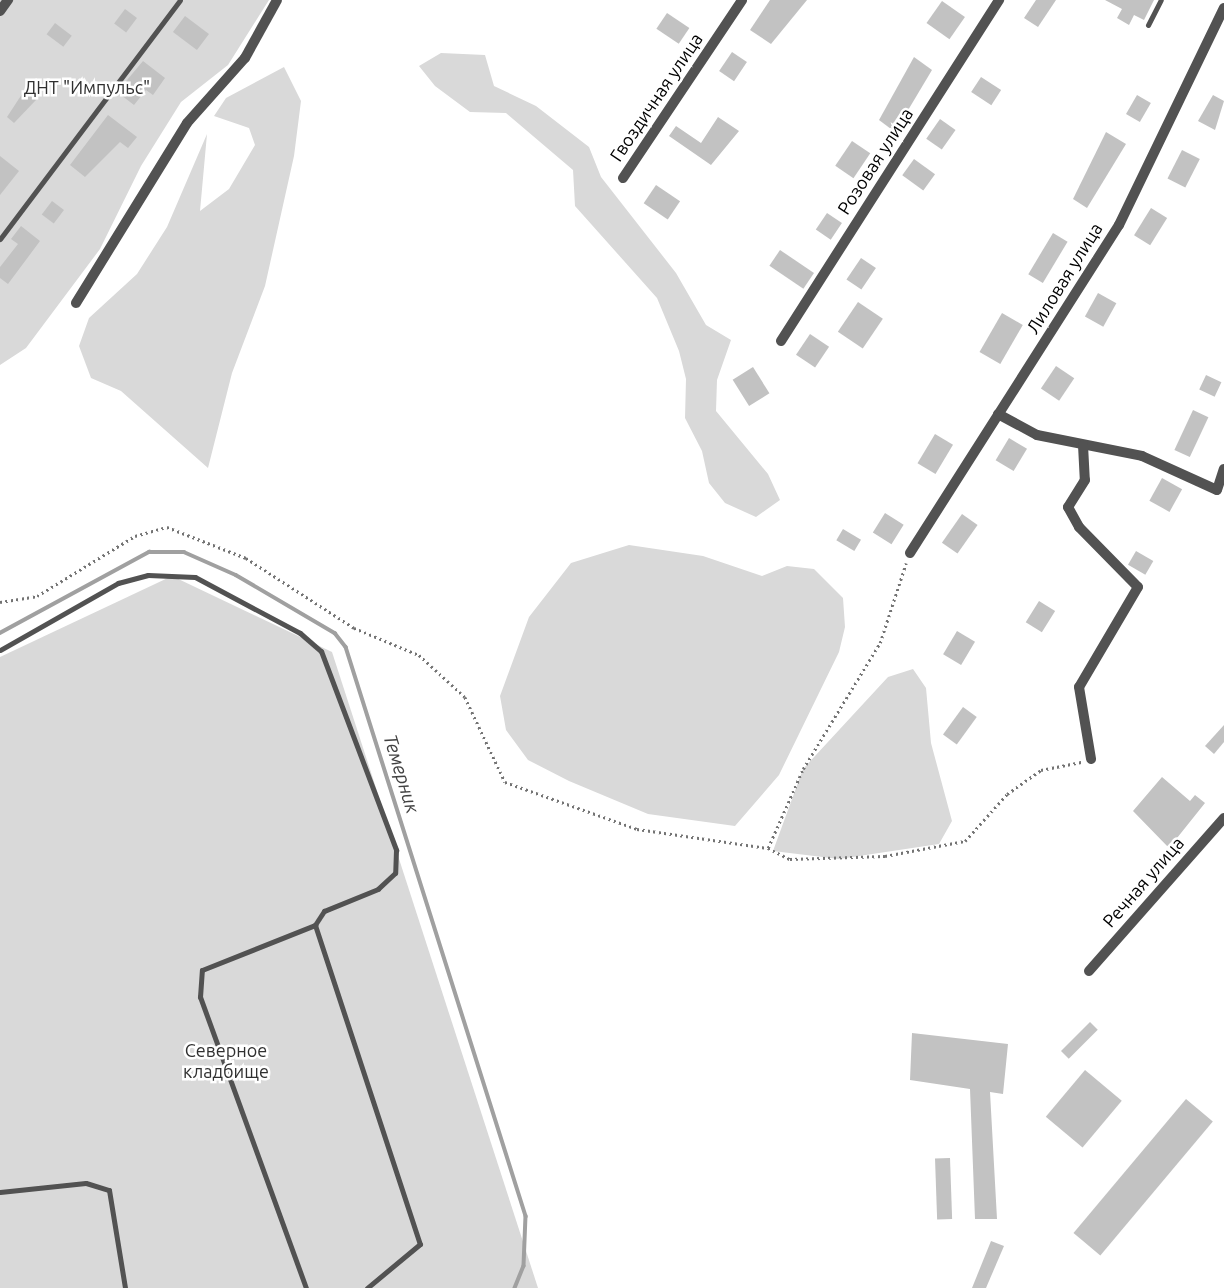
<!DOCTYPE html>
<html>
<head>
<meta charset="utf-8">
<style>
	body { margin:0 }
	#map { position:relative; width:1224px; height:1288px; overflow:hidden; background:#fff; font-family:Ubuntu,sans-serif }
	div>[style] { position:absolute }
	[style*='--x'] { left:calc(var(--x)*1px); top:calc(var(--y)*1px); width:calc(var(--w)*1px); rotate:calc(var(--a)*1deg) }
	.green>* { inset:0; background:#d9d9d9 }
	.stream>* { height:3.5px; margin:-1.75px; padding:0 1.75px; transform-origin:1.75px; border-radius:1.75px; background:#a0a0a0 }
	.building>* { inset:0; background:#c2c2c2; transform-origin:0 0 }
	.path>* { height:2.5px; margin-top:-1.25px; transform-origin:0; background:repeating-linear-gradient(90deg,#747474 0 2px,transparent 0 5.5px) }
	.service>* { height:5px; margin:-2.5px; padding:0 2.5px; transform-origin:2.5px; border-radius:2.5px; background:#525252 }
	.minor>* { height:10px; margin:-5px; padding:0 5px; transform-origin:5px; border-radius:5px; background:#525252 }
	span { translate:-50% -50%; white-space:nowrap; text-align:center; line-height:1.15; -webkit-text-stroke:5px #fff; paint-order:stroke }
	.park-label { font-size:18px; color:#303030 }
	.street-label { font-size:18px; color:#000 }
	.water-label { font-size:19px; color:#414141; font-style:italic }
</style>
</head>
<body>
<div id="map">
	<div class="green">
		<i style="clip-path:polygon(0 0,269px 0,228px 65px,181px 102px,141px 166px,100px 249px,26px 348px,0 365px)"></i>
		<i style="clip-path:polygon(441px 53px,485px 55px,494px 86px,536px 106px,589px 147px,601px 177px,676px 273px,706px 325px,731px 340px,717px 380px,716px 411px,768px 474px,780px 500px,756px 517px,725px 503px,709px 483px,702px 451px,685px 418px,686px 379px,679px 351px,657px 298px,575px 206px,573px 170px,506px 113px,470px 112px,435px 86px,419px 66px)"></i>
		<i style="clip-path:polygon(284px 67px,301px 101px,294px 156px,265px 286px,232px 373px,208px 468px,121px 391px,91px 378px,79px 346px,89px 318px,137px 274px,167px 227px,207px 134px,200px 211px,229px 189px,255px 145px,249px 128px,214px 116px,226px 98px)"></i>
		<i style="clip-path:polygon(629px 545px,703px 556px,762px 576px,787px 566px,814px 569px,843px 598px,845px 627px,839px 652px,779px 775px,735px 826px,648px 814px,569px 781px,528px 760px,506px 730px,500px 696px,529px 617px,571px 563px)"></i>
		<i style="clip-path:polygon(172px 576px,332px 652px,538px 1288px,0 1288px,0 657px)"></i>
		<i style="clip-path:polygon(913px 669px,926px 688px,931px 743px,952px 821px,939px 844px,839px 859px,773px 851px,803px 769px,888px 677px)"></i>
	</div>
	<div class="stream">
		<i style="--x:0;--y:633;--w:170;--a:-28.5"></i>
		<i style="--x:149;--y:552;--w:35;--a:0"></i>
		<i style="--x:184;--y:552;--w:57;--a:23.9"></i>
		<i style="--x:236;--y:575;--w:115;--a:30.4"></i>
		<i style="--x:335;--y:633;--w:18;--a:52"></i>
		<i style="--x:346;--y:647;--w:597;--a:72.45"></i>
		<i style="--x:526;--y:1216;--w:50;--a:92.3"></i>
		<i style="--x:524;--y:1266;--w:24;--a:112"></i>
	</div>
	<div class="building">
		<i style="clip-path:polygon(770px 0,807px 0,771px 44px,750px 30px)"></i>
		<i style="clip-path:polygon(1036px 0,1056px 0,1038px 27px,1024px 18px)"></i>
		<i style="clip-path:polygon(1105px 0,1154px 0,1144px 20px,1134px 15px,1129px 25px,1117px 18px,1122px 9px)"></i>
		<i style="left:942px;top:1px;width:28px;height:27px;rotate:35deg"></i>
		<i style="left:125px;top:9px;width:15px;height:18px;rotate:37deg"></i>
		<i style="left:667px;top:13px;width:27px;height:19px;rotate:34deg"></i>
		<i style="left:185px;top:16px;width:30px;height:20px;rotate:37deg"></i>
		<i style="left:55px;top:23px;width:21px;height:14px;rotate:37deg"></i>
		<i style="left:732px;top:52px;width:18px;height:23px;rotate:34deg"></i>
		<i style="clip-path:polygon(914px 57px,932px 70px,895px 132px,879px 120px)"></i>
		<i style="clip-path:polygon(143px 61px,165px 78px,153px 95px,146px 90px,134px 105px,117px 92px)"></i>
		<i style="left:981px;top:77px;width:24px;height:18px;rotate:33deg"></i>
		<i style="clip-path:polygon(24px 91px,36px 100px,14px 123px,7px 117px)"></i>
		<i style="left:1137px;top:95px;width:16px;height:22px;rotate:30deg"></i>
		<i style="clip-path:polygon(1213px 95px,1224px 101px,1215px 130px,1198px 121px)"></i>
		<i style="clip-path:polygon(108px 115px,137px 137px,128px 148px,120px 142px,85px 177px,70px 165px)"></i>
		<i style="clip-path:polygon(718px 117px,739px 131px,711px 165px,669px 136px,676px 126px,701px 143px)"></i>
		<i style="left:940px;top:119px;width:19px;height:24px;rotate:35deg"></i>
		<i style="clip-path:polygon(1106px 132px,1126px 144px,1087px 208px,1073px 199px)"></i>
		<i style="left:852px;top:141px;width:22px;height:30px;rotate:34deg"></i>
		<i style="left:1182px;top:150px;width:20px;height:32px;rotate:27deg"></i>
		<i style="clip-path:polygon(0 156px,19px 171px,0 195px)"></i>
		<i style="left:914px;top:159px;width:26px;height:20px;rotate:36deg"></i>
		<i style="left:656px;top:185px;width:29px;height:22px;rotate:34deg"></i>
		<i style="left:52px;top:201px;width:15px;height:17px;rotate:37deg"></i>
		<i style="left:1151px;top:208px;width:19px;height:32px;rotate:32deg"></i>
		<i style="left:827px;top:213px;width:18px;height:20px;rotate:34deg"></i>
		<i style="clip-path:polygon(21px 226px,40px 241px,8px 284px,0 278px,0 267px,18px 244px,11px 239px)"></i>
		<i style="left:1053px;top:233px;width:17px;height:48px;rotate:31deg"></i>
		<i style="left:780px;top:250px;width:41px;height:19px;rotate:34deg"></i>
		<i style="left:861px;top:258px;width:18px;height:26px;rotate:34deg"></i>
		<i style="left:1098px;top:293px;width:21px;height:27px;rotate:29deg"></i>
		<i style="left:858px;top:302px;width:30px;height:36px;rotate:34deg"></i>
		<i style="left:1002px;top:313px;width:24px;height:45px;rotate:30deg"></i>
		<i style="left:810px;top:334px;width:23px;height:25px;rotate:34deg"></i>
		<i style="left:1056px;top:366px;width:22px;height:27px;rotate:34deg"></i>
		<i style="left:753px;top:367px;width:31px;height:24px;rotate:58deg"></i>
		<i style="left:1206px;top:375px;width:17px;height:16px;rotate:25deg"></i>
		<i style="left:1193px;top:410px;width:17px;height:44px;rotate:25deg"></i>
		<i style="left:935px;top:434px;width:21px;height:34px;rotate:31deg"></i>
		<i style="left:1009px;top:438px;width:21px;height:26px;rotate:31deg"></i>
		<i style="left:1162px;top:478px;width:23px;height:26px;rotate:29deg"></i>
		<i style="left:885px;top:513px;width:22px;height:23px;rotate:32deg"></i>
		<i style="left:962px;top:514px;width:19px;height:35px;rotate:35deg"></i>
		<i style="left:843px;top:529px;width:21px;height:13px;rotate:31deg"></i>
		<i style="left:1136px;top:551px;width:20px;height:16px;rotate:30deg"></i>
		<i style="left:1039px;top:601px;width:19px;height:25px;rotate:32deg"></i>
		<i style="left:957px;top:631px;width:21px;height:27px;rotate:31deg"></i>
		<i style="left:963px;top:707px;width:17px;height:34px;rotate:36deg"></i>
		<i style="clip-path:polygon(1224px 725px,1224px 742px,1214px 754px,1205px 746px)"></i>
		<i style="clip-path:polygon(1162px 777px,1190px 801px,1195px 795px,1205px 803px,1169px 848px,1133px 811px)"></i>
		<i style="left:1090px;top:1022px;width:11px;height:41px;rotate:45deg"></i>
		<i style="clip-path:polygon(912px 1033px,1008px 1044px,1003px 1094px,990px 1092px,997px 1219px,975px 1219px,970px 1089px,910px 1080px)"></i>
		<i style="left:1085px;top:1070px;width:48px;height:61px;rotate:40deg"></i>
		<i style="left:1186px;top:1099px;width:35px;height:175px;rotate:40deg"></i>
		<i style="left:950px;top:1158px;width:61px;height:15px;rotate:88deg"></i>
		<i style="clip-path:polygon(991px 1241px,1004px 1246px,986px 1288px,972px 1288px)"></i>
	</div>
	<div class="path">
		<i style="--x:0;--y:602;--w:37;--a:-9"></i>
		<i style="--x:37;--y:596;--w:115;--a:-31.5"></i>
		<i style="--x:135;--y:536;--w:33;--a:-16"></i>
		<i style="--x:167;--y:527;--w:85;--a:21.4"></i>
		<i style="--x:246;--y:558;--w:129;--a:32.9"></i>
		<i style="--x:354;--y:628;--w:70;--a:22.6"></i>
		<i style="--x:419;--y:655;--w:62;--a:42.4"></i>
		<i style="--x:465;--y:697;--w:94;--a:64.8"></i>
		<i style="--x:505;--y:782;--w:140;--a:19.6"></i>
		<i style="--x:637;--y:829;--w:132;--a:8.3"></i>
		<i style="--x:768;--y:848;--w:25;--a:27"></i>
		<i style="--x:790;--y:859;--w:95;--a:-1.8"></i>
		<i style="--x:885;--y:856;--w:81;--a:-10.6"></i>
		<i style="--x:965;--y:841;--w:63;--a:-48.2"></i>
		<i style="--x:1007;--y:794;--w:42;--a:-35.2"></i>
		<i style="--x:1041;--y:770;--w:41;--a:-11.3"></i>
		<i style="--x:768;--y:848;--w:86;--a:-66.1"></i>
		<i style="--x:803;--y:769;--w:148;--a:-58.6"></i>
		<i style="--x:880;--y:643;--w:84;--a:-72"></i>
	</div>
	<div class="service">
		<i style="--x:1148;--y:25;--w:28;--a:-63"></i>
		<i style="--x:0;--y:239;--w:299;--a:-53"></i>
		<i style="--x:0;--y:650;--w:136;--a:-29.6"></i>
		<i style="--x:118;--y:583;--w:31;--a:-15"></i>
		<i style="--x:148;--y:575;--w:47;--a:2.4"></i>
		<i style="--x:195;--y:577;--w:119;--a:28.1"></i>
		<i style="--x:300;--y:633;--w:28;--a:41"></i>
		<i style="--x:321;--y:651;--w:213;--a:69.3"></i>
		<i style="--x:396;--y:850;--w:23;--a:92"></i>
		<i style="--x:395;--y:873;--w:23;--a:137"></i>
		<i style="--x:378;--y:889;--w:58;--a:157.8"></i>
		<i style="--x:324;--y:911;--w:17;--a:123"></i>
		<i style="--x:0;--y:1192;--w:86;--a:-6"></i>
		<i style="--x:86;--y:1183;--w:24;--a:17"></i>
		<i style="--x:109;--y:1190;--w:99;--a:80.7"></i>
		<i style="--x:306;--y:1288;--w:310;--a:-110"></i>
		<i style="--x:200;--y:997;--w:27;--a:-86"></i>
		<i style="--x:202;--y:970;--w:122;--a:-21.7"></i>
		<i style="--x:315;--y:925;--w:336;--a:71.8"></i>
		<i style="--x:420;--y:1244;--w:69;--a:140.3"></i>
	</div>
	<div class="minor">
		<i style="--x:0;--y:11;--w:14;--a:-54"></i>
		<i style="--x:623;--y:178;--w:214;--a:-56.2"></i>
		<i style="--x:76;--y:303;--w:211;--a:-58.3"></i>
		<i style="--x:187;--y:123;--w:87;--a:-48.3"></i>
		<i style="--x:245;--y:58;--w:66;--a:-61.1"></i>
		<i style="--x:781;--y:341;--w:405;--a:-57.4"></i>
		<i style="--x:998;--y:414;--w:44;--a:28.3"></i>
		<i style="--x:1037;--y:435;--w:107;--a:11.3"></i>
		<i style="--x:1142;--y:456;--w:82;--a:24.4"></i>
		<i style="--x:1217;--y:490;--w:22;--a:-72"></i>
		<i style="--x:1083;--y:445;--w:35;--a:87"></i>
		<i style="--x:1085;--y:480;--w:32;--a:122"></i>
		<i style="--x:1068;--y:507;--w:23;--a:61"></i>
		<i style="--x:1079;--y:527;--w:84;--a:45.5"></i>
		<i style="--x:1138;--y:587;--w:116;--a:120.5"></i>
		<i style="--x:1079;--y:687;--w:73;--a:80.5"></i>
		<i style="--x:910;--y:553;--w:389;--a:-57.5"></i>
		<i style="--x:1119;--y:225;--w:241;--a:-64.2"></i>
		<i style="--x:1089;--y:971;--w:204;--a:-48.6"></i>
	</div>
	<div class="park-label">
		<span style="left:87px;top:87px">ДНТ "Импульс"</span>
		<span style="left:226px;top:1061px">Северное<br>кладбище</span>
	</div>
	<div class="street-label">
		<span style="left:656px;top:97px;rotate:-56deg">Гвоздичная улица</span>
		<span style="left:875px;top:161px;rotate:-57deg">Розовая улица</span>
		<span style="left:1064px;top:278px;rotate:-58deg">Лиловая улица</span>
		<span style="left:1143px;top:882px;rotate:-49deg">Речная улица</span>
	</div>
	<div class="water-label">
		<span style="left:401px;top:774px;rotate:73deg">Темерник</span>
	</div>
</div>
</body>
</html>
